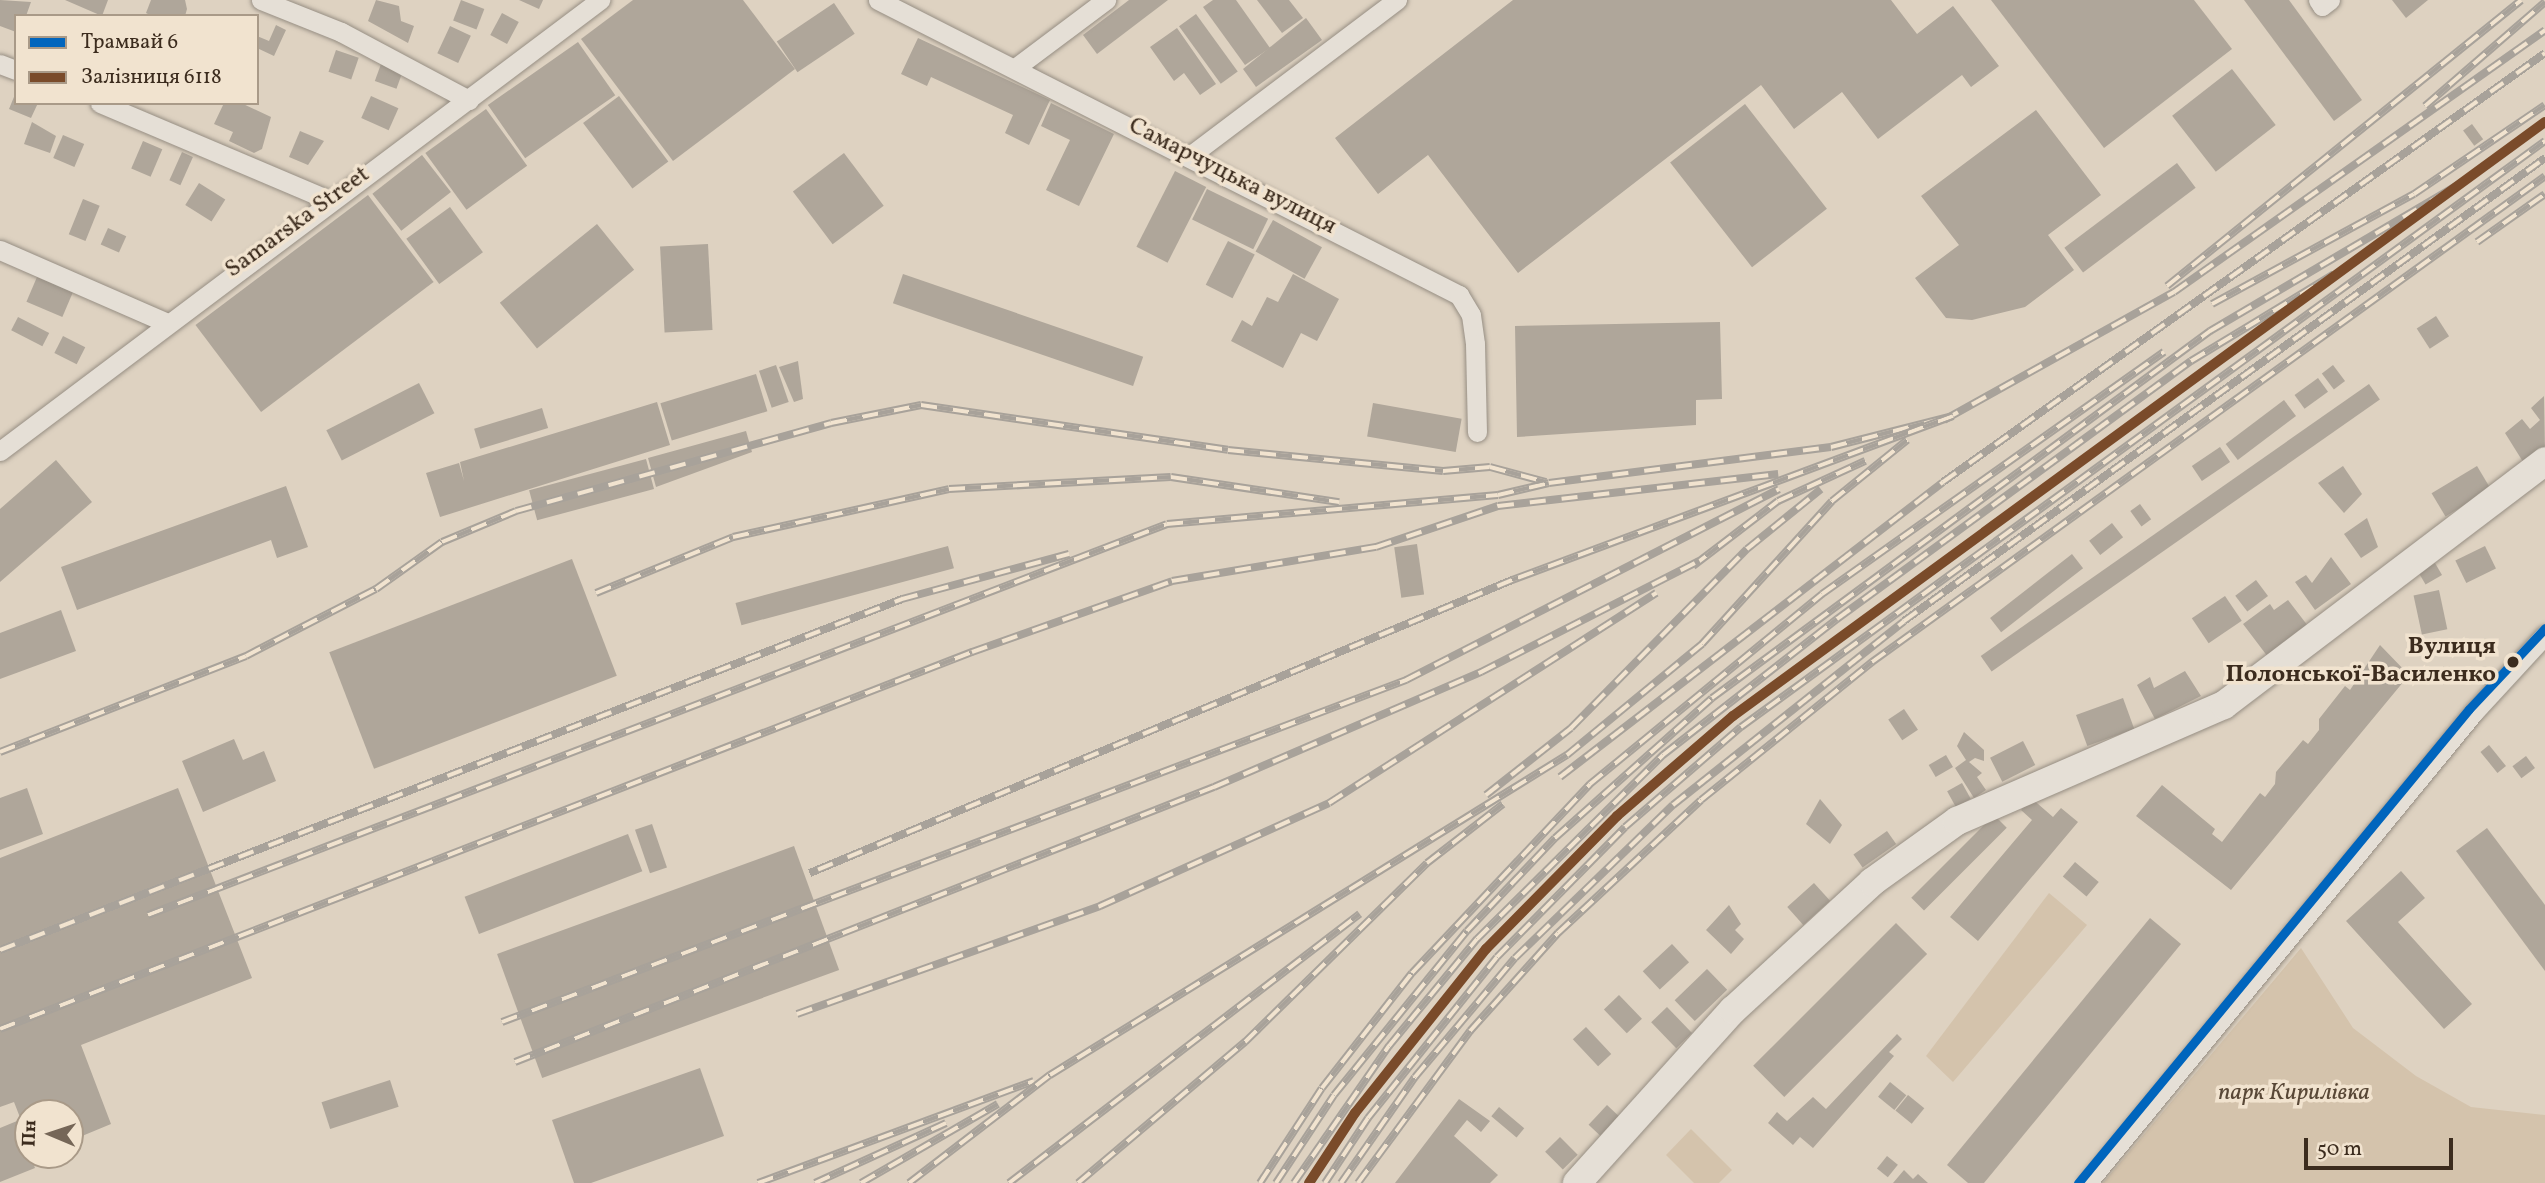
<!DOCTYPE html>
<html>
<head>
<meta charset="utf-8">
<style>
	body { margin:0 }
	#map { position:relative; width:2545px; height:1183px; overflow:hidden; background:#ded2c1; font-family:Vollkorn,serif }
	div>[style] { position:absolute }
	[style*='--x'] { left:calc(var(--x)*1px); top:calc(var(--y)*1px); width:calc(var(--w)*1px); rotate:calc(var(--a)*1deg) }
	.green>* { inset:0; background:#d4c3ac }
	.building>* { inset:0; background:#afa69a; transform-origin:0 0 }
	.roads { filter:drop-shadow(0 0 2px #968e83) drop-shadow(0 0 2px #968e83) }
	.street>* { height:19px; margin:-9.5px; padding:0 9.5px; transform-origin:9.5px; border-radius:9.5px; background:#e5dfd6 }
	.secondary>* { height:28px; margin:-14px; padding:0 14px; transform-origin:14px; border-radius:14px; background:#e5dfd6 }
	.rail>* { height:8px; margin-top:-4px; transform-origin:0; background:repeating-linear-gradient(90deg,#f1e3cf 0 16px,#a8a29a 0 32px); box-sizing:border-box; border-block:2px solid #a8a29a }
	.rail-1>* { height:10px; margin:-5px; padding:0 5px; transform-origin:5px; border-radius:5px; background:#7a4b2a }
	.tram-1>* { height:9px; margin:-4.5px; padding:0 4.5px; transform-origin:4.5px; border-radius:4.5px; background:#0065bd }
	.dots>* { width:19px; height:19px; translate:-50% -50%; box-sizing:border-box; border:4px solid #f1e3cf; border-radius:50% }
	span { translate:-50% -50%; white-space:nowrap; text-align:center; line-height:1.15; -webkit-text-stroke:7px #f1e3cf; paint-order:stroke }
	.street-label { font-size:24px; color:#3c2c1e }
	.stop-label { font-size:24px; color:#3c2c1e; font-weight:700 }
	.right { translate:-100% -50%; text-align:right }
	.park-label { font-size:24px; color:#594837; font-style:italic }
	.legend { position:absolute; left:14px; top:14px; width:245px; height:91px; box-sizing:border-box; background:#f1e3cf; border:2px solid #a99a88; margin:0; padding:9px 12px; list-style:none; font-size:21px; color:#3c2c1e }
	.legend li { display:flex; align-items:center; gap:14px; height:35px }
	.legend b { width:35px; border:2px solid #a99a88 }
	.north { position:absolute; left:14px; top:1099px; width:70px; height:70px; box-sizing:border-box; background:#f1e3cf; border:2px solid #a99a88; border-radius:50%; rotate:272deg; font-size:19px; font-weight:700; line-height:28px; text-align:center; color:#3c2c1e }
	.north::after { content:''; display:block; margin:auto; width:24px; height:32px; background:#756657; clip-path:polygon(50% 0,100% 100%,50% 72%,0 100%) }
	.scale { position:absolute; left:2304px; top:1138px; width:149px; height:32px; box-sizing:border-box; border:4px solid #3c2c1e; border-top:0; padding-left:9px; font-size:21px; line-height:24px; white-space:nowrap; color:#3c2c1e; -webkit-text-stroke:5px #f1e3cf; paint-order:stroke }
</style>
</head>
<body>
<div id="map">
	<div class="green">
		<i style="clip-path:polygon(2049px 893px,2087px 925px,1953px 1082px,1926px 1056px)"></i>
		<i style="clip-path:polygon(2301px 948px,2353px 1028px,2416px 1076px,2471px 1107px,2545px 1115px,2545px 1183px,2103px 1183px)"></i>
		<i style="clip-path:polygon(1691px 1129px,1732px 1170px,1719px 1183px,1694px 1183px,1666px 1155px)"></i>
	</div>
	<div class="building">
		<i style="clip-path:polygon(0 0,31px 2px,26px 16px,16px 16px,16px 32px,0 26px)"></i>
		<i style="clip-path:polygon(65px 0,108px 0,102px 16px)"></i>
		<i style="clip-path:polygon(151px 0,185px 0,187px 9px,185px 16px,152px 16px,146px 13px)"></i>
		<i style="clip-path:polygon(376px 0,399px 6px,401px 21px,414px 26px,408px 43px,368px 21px)"></i>
		<i style="left:461px;top:0;width:25px;height:22px;rotate:21deg"></i>
		<i style="clip-path:polygon(519px 0,543px 0,539px 9px)"></i>
		<i style="clip-path:polygon(633px 0,743px 0,795px 69px,673px 161px,581px 39px)"></i>
		<i style="clip-path:polygon(1129px 0,1168px 0,1097px 54px,1083px 35px)"></i>
		<i style="clip-path:polygon(1213px 0,1236px 0,1270px 48px,1245px 65px,1203px 7px)"></i>
		<i style="clip-path:polygon(1257px 0,1289px 0,1303px 18px,1282px 33px)"></i>
		<i style="clip-path:polygon(1513px 0,1891px 0,1917px 34px,1953px 6px,1999px 66px,1971px 87px,1962px 75px,1878px 139px,1842px 92px,1794px 129px,1761px 85px,1518px 273px,1428px 155px,1378px 194px,1335px 138px)"></i>
		<i style="clip-path:polygon(1991px 0,2194px 0,2232px 49px,2104px 148px)"></i>
		<i style="clip-path:polygon(2244px 0,2289px 0,2362px 100px,2334px 121px)"></i>
		<i style="clip-path:polygon(2392px 0,2428px 0,2406px 18px)"></i>
		<i style="left:834px;top:3px;width:37px;height:69px;rotate:56deg"></i>
		<i style="left:502px;top:13px;width:19px;height:25px;rotate:28deg"></i>
		<i style="left:1196px;top:14px;width:71px;height:21px;rotate:54deg"></i>
		<i style="clip-path:polygon(1306px 18px,1322px 40px,1256px 87px,1243px 69px)"></i>
		<i style="clip-path:polygon(276px 25px,286px 30px,274px 56px,257px 48px,257px 36px,269px 41px)"></i>
		<i style="left:450px;top:26px;width:23px;height:30px;rotate:25deg"></i>
		<i style="clip-path:polygon(1177px 28px,1216px 84px,1200px 95px,1184px 73px,1174px 81px,1150px 47px)"></i>
		<i style="clip-path:polygon(918px 38px,1050px 100px,1029px 145px,1005px 133px,1013px 115px,931px 77px,927px 86px,901px 74px)"></i>
		<i style="left:578px;top:42px;width:65px;height:110px;rotate:55deg"></i>
		<i style="left:336px;top:50px;width:24px;height:23px;rotate:19deg"></i>
		<i style="left:381px;top:64px;width:23px;height:18px;rotate:20deg"></i>
		<i style="left:2232px;top:69px;width:71px;height:76px;rotate:52deg"></i>
		<i style="clip-path:polygon(16px 92px,16px 103px,38px 103px,31px 118px,9px 109px)"></i>
		<i style="left:371px;top:96px;width:30px;height:24px;rotate:24deg"></i>
		<i style="left:619px;top:96px;width:82px;height:45px;rotate:53deg"></i>
		<i style="clip-path:polygon(224px 103px,241px 103px,271px 117px,262px 149px,254px 153px,229px 141px,233px 132px,214px 124px)"></i>
		<i style="clip-path:polygon(1051px 103px,1114px 134px,1079px 206px,1046px 190px,1070px 140px,1041px 126px)"></i>
		<i style="left:1745px;top:104px;width:133px;height:95px;rotate:52deg"></i>
		<i style="left:486px;top:109px;width:70px;height:75px;rotate:54deg"></i>
		<i style="clip-path:polygon(2036px 110px,2101px 195px,2048px 235px,2074px 270px,2025px 307px,1972px 320px,1946px 318px,1915px 278px,1959px 245px,1921px 196px)"></i>
		<i style="clip-path:polygon(32px 122px,56px 136px,50px 153px,24px 144px)"></i>
		<i style="left:2472px;top:124px;width:19px;height:11px;rotate:54deg"></i>
		<i style="clip-path:polygon(300px 131px,324px 141px,308px 165px,289px 157px)"></i>
		<i style="left:63px;top:135px;width:23px;height:25px;rotate:23deg"></i>
		<i style="left:143px;top:141px;width:21px;height:30px;rotate:23deg"></i>
		<i style="left:182px;top:152px;width:12px;height:31px;rotate:24deg"></i>
		<i style="left:844px;top:153px;width:66px;height:64px;rotate:53deg"></i>
		<i style="left:422px;top:155px;width:47px;height:63px;rotate:52deg"></i>
		<i style="left:2177px;top:163px;width:31px;height:141px;rotate:53deg"></i>
		<i style="left:1175px;top:171px;width:35px;height:85px;rotate:27deg"></i>
		<i style="left:199px;top:183px;width:31px;height:26px;rotate:32deg"></i>
		<i style="left:1207px;top:189px;width:68px;height:34px;rotate:26deg"></i>
		<i style="left:368px;top:195px;width:109px;height:216px;rotate:53deg"></i>
		<i style="left:83px;top:199px;width:18px;height:38px;rotate:22deg"></i>
		<i style="left:450px;top:207px;width:56px;height:54px;rotate:54deg"></i>
		<i style="left:1273px;top:220px;width:56px;height:36px;rotate:29deg"></i>
		<i style="left:597px;top:224px;width:59px;height:125px;rotate:51deg"></i>
		<i style="left:108px;top:228px;width:20px;height:18px;rotate:24deg"></i>
		<i style="left:1228px;top:241px;width:30px;height:49px;rotate:27deg"></i>
		<i style="left:708px;top:244px;width:86px;height:48px;rotate:87deg"></i>
		<i style="left:903px;top:274px;width:254px;height:31px;rotate:19deg"></i>
		<i style="clip-path:polygon(1293px 274px,1339px 299px,1317px 341px,1301px 333px,1283px 368px,1231px 341px,1242px 320px,1252px 326px,1267px 297px,1278px 302px)"></i>
		<i style="left:37px;top:277px;width:39px;height:27px;rotate:23deg"></i>
		<i style="left:2436px;top:316px;width:24px;height:23px;rotate:57deg"></i>
		<i style="left:18px;top:317px;width:35px;height:15px;rotate:27deg"></i>
		<i style="clip-path:polygon(1720px 322px,1722px 399px,1696px 400px,1696px 425px,1517px 437px,1515px 326px)"></i>
		<i style="left:63px;top:336px;width:25px;height:19px;rotate:27deg"></i>
		<i style="clip-path:polygon(798px 361px,803px 399px,794px 402px,779px 367px)"></i>
		<i style="left:776px;top:365px;width:39px;height:18px;rotate:71deg"></i>
		<i style="left:2333px;top:365px;width:20px;height:14px;rotate:53deg"></i>
		<i style="left:756px;top:374px;width:39px;height:100px;rotate:73deg"></i>
		<i style="left:2318px;top:378px;width:17px;height:29px;rotate:54deg"></i>
		<i style="left:419px;top:383px;width:34px;height:104px;rotate:63deg"></i>
		<i style="left:2369px;top:384px;width:19px;height:474px;rotate:55deg"></i>
		<i style="clip-path:polygon(2544px 396px,2545px 452px,2525px 465px,2505px 433px,2522px 419px,2530px 429px,2540px 420px,2531px 408px)"></i>
		<i style="left:2284px;top:400px;width:20px;height:73px;rotate:53deg"></i>
		<i style="clip-path:polygon(657px 402px,670px 445px,440px 517px,426px 473px,459px 463px,464px 481px,460px 462px)"></i>
		<i style="left:1373px;top:403px;width:90px;height:34px;rotate:10deg"></i>
		<i style="left:542px;top:408px;width:21px;height:71px;rotate:73deg"></i>
		<i style="clip-path:polygon(746px 431px,752px 452px,656px 487px,648px 458px)"></i>
		<i style="left:2220px;top:447px;width:18px;height:34px;rotate:56deg"></i>
		<i style="left:646px;top:459px;width:31px;height:121px;rotate:75deg"></i>
		<i style="clip-path:polygon(56px 460px,92px 502px,0 582px,0 509px)"></i>
		<i style="clip-path:polygon(2343px 466px,2362px 494px,2344px 513px,2318px 483px)"></i>
		<i style="left:2477px;top:466px;width:27px;height:53px;rotate:59deg"></i>
		<i style="clip-path:polygon(286px 486px,308px 547px,277px 558px,271px 540px,77px 610px,61px 567px)"></i>
		<i style="left:2140px;top:504px;width:19px;height:12px;rotate:54deg"></i>
		<i style="clip-path:polygon(2367px 518px,2378px 547px,2361px 558px,2344px 534px)"></i>
		<i style="left:2112px;top:523px;width:18px;height:29px;rotate:52deg"></i>
		<i style="left:1417px;top:544px;width:51px;height:23px;rotate:82deg"></i>
		<i style="left:948px;top:546px;width:23px;height:220px;rotate:75deg"></i>
		<i style="left:2485px;top:546px;width:25px;height:33px;rotate:64deg"></i>
		<i style="left:2072px;top:554px;width:18px;height:104px;rotate:52deg"></i>
		<i style="clip-path:polygon(2331px 557px,2351px 584px,2315px 610px,2295px 582px,2306px 575px,2312px 583px)"></i>
		<i style="left:572px;top:559px;width:125px;height:260px;rotate:69deg"></i>
		<i style="left:2435px;top:563px;width:14px;height:19px;rotate:60deg"></i>
		<i style="left:2256px;top:580px;width:20px;height:26px;rotate:53deg"></i>
		<i style="left:2439px;top:590px;width:40px;height:26px;rotate:78deg"></i>
		<i style="left:2225px;top:596px;width:30px;height:40px;rotate:56deg"></i>
		<i style="clip-path:polygon(2288px 600px,2308px 626px,2268px 657px,2243px 624px,2270px 604px,2274px 610px)"></i>
		<i style="clip-path:polygon(61px 610px,76px 651px,0 679px,0 633px)"></i>
		<i style="clip-path:polygon(2380px 645px,2409px 675px,2231px 890px,2136px 816px,2162px 785px,2215px 829px,2212px 834px,2222px 842px,2260px 793px,2265px 797px,2275px 784px,2276px 772px,2303px 740px,2308px 744px,2319px 730px,2319px 719px,2345px 686px,2350px 690px)"></i>
		<i style="clip-path:polygon(2185px 671px,2201px 696px,2155px 719px,2137px 685px,2150px 677px,2154px 688px)"></i>
		<i style="left:2123px;top:698px;width:33px;height:50px;rotate:70deg"></i>
		<i style="left:1904px;top:709px;width:25px;height:19px;rotate:56deg"></i>
		<i style="clip-path:polygon(1964px 732px,1984px 750px,1984px 761px,1975px 758px,1969px 762px,1982px 773px,1977px 777px,1986px 790px,1974px 798px,1955px 768px,1966px 760px,1957px 746px)"></i>
		<i style="clip-path:polygon(234px 739px,243px 760px,264px 751px,276px 781px,203px 812px,182px 761px)"></i>
		<i style="left:2023px;top:741px;width:27px;height:37px;rotate:63deg"></i>
		<i style="left:2489px;top:745px;width:27px;height:11px;rotate:51deg"></i>
		<i style="left:1946px;top:755px;width:14px;height:20px;rotate:60deg"></i>
		<i style="left:2526px;top:756px;width:15px;height:17px;rotate:53deg"></i>
		<i style="left:1962px;top:783px;width:18px;height:17px;rotate:61deg"></i>
		<i style="clip-path:polygon(27px 788px,43px 834px,0 850px,0 798px)"></i>
		<i style="clip-path:polygon(178px 788px,252px 978px,81px 1045px,111px 1124px,70px 1141px,70px 1113px,28px 1113px,28px 1138px,14px 1102px,0 1107px,0 858px)"></i>
		<i style="clip-path:polygon(2031px 798px,2053px 817px,2061px 808px,2078px 822px,1978px 941px,1950px 917px,2032px 820px,2021px 810px)"></i>
		<i style="clip-path:polygon(1820px 799px,1842px 825px,1830px 844px,1806px 824px)"></i>
		<i style="left:1994px;top:815px;width:18px;height:117px;rotate:45deg"></i>
		<i style="left:652px;top:824px;width:46px;height:18px;rotate:71deg"></i>
		<i style="clip-path:polygon(2487px 828px,2545px 905px,2545px 971px,2456px 851px)"></i>
		<i style="left:1887px;top:831px;width:16px;height:41px;rotate:55deg"></i>
		<i style="left:628px;top:834px;width:40px;height:175px;rotate:69deg"></i>
		<i style="left:794px;top:846px;width:132px;height:316px;rotate:70deg"></i>
		<i style="left:2075px;top:862px;width:31px;height:19px;rotate:40deg"></i>
		<i style="clip-path:polygon(2401px 871px,2425px 898px,2398px 922px,2472px 1004px,2444px 1029px,2346px 921px)"></i>
		<i style="left:1814px;top:883px;width:24px;height:36px;rotate:48deg"></i>
		<i style="clip-path:polygon(1729px 905px,1741px 924px,1735px 930px,1744px 939px,1731px 954px,1706px 930px)"></i>
		<i style="clip-path:polygon(2150px 918px,2181px 944px,1984px 1183px,1968px 1183px,1947px 1165px)"></i>
		<i style="left:1896px;top:923px;width:44px;height:202px;rotate:45deg"></i>
		<i style="left:1672px;top:944px;width:25px;height:40px;rotate:47deg"></i>
		<i style="left:1707px;top:969px;width:29px;height:45px;rotate:46deg"></i>
		<i style="left:1619px;top:995px;width:33px;height:21px;rotate:46deg"></i>
		<i style="left:1667px;top:1007px;width:36px;height:22px;rotate:46deg"></i>
		<i style="left:1586px;top:1027px;width:37px;height:18px;rotate:47deg"></i>
		<i style="clip-path:polygon(1897px 1034px,1902px 1039px,1889px 1052px,1894px 1056px,1813px 1148px,1800px 1137px,1793px 1145px,1768px 1123px,1777px 1112px,1787px 1121px,1813px 1097px,1826px 1109px)"></i>
		<i style="clip-path:polygon(700px 1068px,724px 1136px,591px 1183px,574px 1183px,552px 1120px)"></i>
		<i style="left:390px;top:1080px;width:28px;height:72px;rotate:72deg"></i>
		<i style="left:1890px;top:1082px;width:21px;height:19px;rotate:39deg"></i>
		<i style="left:1908px;top:1095px;width:21px;height:20px;rotate:39deg"></i>
		<i style="clip-path:polygon(1459px 1099px,1490px 1121px,1481px 1132px,1467px 1120px,1454px 1136px,1498px 1175px,1490px 1183px,1395px 1183px)"></i>
		<i style="left:1607px;top:1105px;width:16px;height:27px;rotate:43deg"></i>
		<i style="left:1499px;top:1107px;width:33px;height:12px;rotate:40deg"></i>
		<i style="clip-path:polygon(17px 1121px,35px 1168px,0 1182px,0 1128px)"></i>
		<i style="left:1560px;top:1137px;width:25px;height:21px;rotate:45deg"></i>
		<i style="left:1887px;top:1156px;width:14px;height:16px;rotate:39deg"></i>
		<i style="clip-path:polygon(1904px 1170px,1913px 1179px,1918px 1174px,1928px 1183px,1893px 1183px)"></i>
	</div>
	<div class="roads">
		<div class="street">
			<i style="--x:261;--y:0;--w:86;--a:21.8"></i>
			<i style="--x:341;--y:32;--w:145;--a:28"></i>
			<i style="--x:878;--y:0;--w:652;--a:26.92"></i>
			<i style="--x:1459;--y:295;--w:23;--a:59"></i>
			<i style="--x:1471;--y:315;--w:29;--a:82"></i>
			<i style="--x:1475;--y:344;--w:88;--a:88.7"></i>
			<i style="--x:2318;--y:0;--w:7;--a:56"></i>
			<i style="--x:2322;--y:6;--w:10;--a:-37"></i>
			<i style="--x:0;--y:64;--w:17;--a:21"></i>
			<i style="--x:1015;--y:68;--w:114;--a:-36.8"></i>
			<i style="--x:100;--y:103;--w:248;--a:23"></i>
			<i style="--x:1191;--y:155;--w:258;--a:-37"></i>
			<i style="--x:0;--y:250;--w:180;--a:23.6"></i>
			<i style="--x:0;--y:451;--w:751;--a:-36.93"></i>
			<i style="--x:2087;--y:1183;--w:608;--a:-50.6"></i>
			<i style="--x:2473;--y:713;--w:106;--a:-47.3"></i>
		</div>
		<div class="secondary">
			<i style="--x:1577;--y:1183;--w:233;--a:-48"></i>
			<i style="--x:1733;--y:1010;--w:189;--a:-42.6"></i>
			<i style="--x:1872;--y:882;--w:105;--a:-35.7"></i>
			<i style="--x:1957;--y:821;--w:291;--a:-23.5"></i>
			<i style="--x:2224;--y:705;--w:403;--a:-37.2"></i>
		</div>
	</div>
	<div class="rail">
		<i style="--x:2425;--y:106;--w:159;--a:-40.9"></i>
		<i style="--x:2477;--y:242;--w:83;--a:-35.2"></i>
		<i style="--x:2167;--y:286;--w:455;--a:-38.9"></i>
		<i style="--x:2212;--y:304;--w:230;--a:-28.6"></i>
		<i style="--x:2414;--y:194;--w:158;--a:-34.2"></i>
		<i style="--x:1944;--y:420;--w:263;--a:-29.1"></i>
		<i style="--x:2174;--y:292;--w:454;--a:-35.2"></i>
		<i style="--x:1693;--y:566;--w:107;--a:-37.4"></i>
		<i style="--x:1778;--y:501;--w:96;--a:-24.7"></i>
		<i style="--x:596;--y:593;--w:148;--a:-22.2"></i>
		<i style="--x:733;--y:537;--w:221;--a:-12.5"></i>
		<i style="--x:949;--y:489;--w:222;--a:-3.1"></i>
		<i style="--x:1171;--y:477;--w:170;--a:8.5"></i>
		<i style="--x:0;--y:752;--w:264;--a:-21.3"></i>
		<i style="--x:246;--y:656;--w:146;--a:-27.3"></i>
		<i style="--x:376;--y:589;--w:81;--a:-35.5"></i>
		<i style="--x:442;--y:542;--w:80;--a:-22.7"></i>
		<i style="--x:516;--y:511;--w:327;--a:-15.6"></i>
		<i style="--x:831;--y:423;--w:92;--a:-11.3"></i>
		<i style="--x:921;--y:405;--w:310;--a:8.3"></i>
		<i style="--x:1228;--y:450;--w:216;--a:5.6"></i>
		<i style="--x:1443;--y:471;--w:47;--a:-4.9"></i>
		<i style="--x:1490;--y:467;--w:58;--a:15"></i>
		<i style="--x:1560;--y:777;--w:483;--a:-37.6"></i>
		<i style="--x:1943;--y:482;--w:739;--a:-35.47"></i>
		<i style="--x:1486;--y:795;--w:108;--a:-38.2"></i>
		<i style="--x:1571;--y:728;--w:251;--a:-45.5"></i>
		<i style="--x:1747;--y:549;--w:95;--a:-39"></i>
		<i style="--x:148;--y:915;--w:1091;--a:-20.99"></i>
		<i style="--x:1167;--y:524;--w:332;--a:-5"></i>
		<i style="--x:1498;--y:495;--w:52;--a:-13.2"></i>
		<i style="--x:1549;--y:483;--w:284;--a:-7.3"></i>
		<i style="--x:1831;--y:447;--w:126;--a:-14.3"></i>
		<i style="--x:1953;--y:416;--w:471;--a:159.6"></i>
		<i style="--x:1512;--y:580;--w:761;--a:157.35"></i>
		<i style="--x:0;--y:950;--w:968;--a:-21.26"></i>
		<i style="--x:902;--y:599;--w:173;--a:-15.1"></i>
		<i style="--x:797;--y:1014;--w:322;--a:-19.6"></i>
		<i style="--x:1100;--y:906;--w:251;--a:-24.2"></i>
		<i style="--x:1329;--y:803;--w:389;--a:-32.7"></i>
		<i style="--x:502;--y:1022;--w:967;--a:-20.72"></i>
		<i style="--x:1406;--y:680;--w:419;--a:-27.1"></i>
		<i style="--x:0;--y:1029;--w:1043;--a:-21.2"></i>
		<i style="--x:972;--y:652;--w:212;--a:-19.5"></i>
		<i style="--x:1172;--y:581;--w:207;--a:-9.5"></i>
		<i style="--x:1376;--y:547;--w:129;--a:-18.6"></i>
		<i style="--x:1498;--y:506;--w:282;--a:-6.5"></i>
		<i style="--x:515;--y:1062;--w:751;--a:-21.48"></i>
		<i style="--x:1214;--y:787;--w:291;--a:-23.3"></i>
		<i style="--x:1481;--y:672;--w:245;--a:-27"></i>
		<i style="--x:758;--y:1183;--w:294;--a:-20.3"></i>
		<i style="--x:815;--y:1183;--w:144;--a:-24.6"></i>
		<i style="--x:861;--y:1183;--w:158;--a:-30"></i>
		<i style="--x:909;--y:1183;--w:178;--a:-37.5"></i>
		<i style="--x:1050;--y:1075;--w:608;--a:-31.76"></i>
		<i style="--x:1567;--y:755;--w:175;--a:-39.4"></i>
		<i style="--x:1702;--y:644;--w:193;--a:-47.7"></i>
		<i style="--x:1832;--y:501;--w:97;--a:-39.1"></i>
		<i style="--x:1009;--y:1183;--w:442;--a:-37.5"></i>
		<i style="--x:1078;--y:1183;--w:219;--a:-40.2"></i>
		<i style="--x:1245;--y:1042;--w:255;--a:-44.5"></i>
		<i style="--x:1427;--y:863;--w:96;--a:-37.8"></i>
		<i style="--x:1260;--y:1183;--w:113;--a:-56.9"></i>
		<i style="--x:1322;--y:1088;--w:146;--a:-52"></i>
		<i style="--x:1412;--y:973;--w:260;--a:-46.7"></i>
		<i style="--x:1590;--y:784;--w:300;--a:-39.3"></i>
		<i style="--x:1822;--y:594;--w:419;--a:-35.3"></i>
		<i style="--x:1276;--y:1183;--w:105;--a:-56.6"></i>
		<i style="--x:1334;--y:1095;--w:211;--a:-51"></i>
		<i style="--x:1467;--y:931;--w:128;--a:-46.6"></i>
		<i style="--x:1555;--y:838;--w:210;--a:-41.7"></i>
		<i style="--x:1712;--y:698;--w:619;--a:-36.39"></i>
		<i style="--x:2210;--y:331;--w:294;--a:-30.5"></i>
		<i style="--x:1294;--y:1183;--w:167;--a:-55.3"></i>
		<i style="--x:1389;--y:1046;--w:139;--a:-50.6"></i>
		<i style="--x:1477;--y:939;--w:262;--a:-44.7"></i>
		<i style="--x:1663;--y:755;--w:221;--a:-38"></i>
		<i style="--x:1837;--y:619;--w:438;--a:-36.1"></i>
		<i style="--x:2191;--y:361;--w:167;--a:-31.3"></i>
		<i style="--x:1325;--y:1183;--w:78;--a:-56.5"></i>
		<i style="--x:1368;--y:1118;--w:206;--a:-51.3"></i>
		<i style="--x:1497;--y:957;--w:182;--a:-45.4"></i>
		<i style="--x:1625;--y:827;--w:153;--a:-40.8"></i>
		<i style="--x:1741;--y:727;--w:995;--a:-36.09"></i>
		<i style="--x:1341;--y:1183;--w:129;--a:-55.1"></i>
		<i style="--x:1415;--y:1077;--w:155;--a:-50"></i>
		<i style="--x:1515;--y:958;--w:220;--a:-44.1"></i>
		<i style="--x:1673;--y:805;--w:295;--a:-38.5"></i>
		<i style="--x:1904;--y:621;--w:791;--a:-35.84"></i>
		<i style="--x:1358;--y:1183;--w:189;--a:-53.6"></i>
		<i style="--x:1470;--y:1031;--w:132;--a:-48.1"></i>
		<i style="--x:1558;--y:933;--w:195;--a:-42.9"></i>
		<i style="--x:1701;--y:800;--w:220;--a:-38.9"></i>
		<i style="--x:1872;--y:662;--w:830;--a:-35.83"></i>
	</div>
	<div class="rail-1">
		<i style="--x:1309;--y:1183;--w:84;--a:-56.7"></i>
		<i style="--x:1355;--y:1113;--w:210;--a:-51.4"></i>
		<i style="--x:1486;--y:949;--w:187;--a:-45.4"></i>
		<i style="--x:1617;--y:816;--w:153;--a:-40.8"></i>
		<i style="--x:1733;--y:716;--w:1006;--a:-36.19"></i>
	</div>
	<div class="tram-1">
		<i style="--x:2078;--y:1183;--w:614;--a:-50.48"></i>
		<i style="--x:2469;--y:709;--w:111;--a:-46.8"></i>
	</div>
	<div class="dots">
		<i style="left:2513px;top:662px;background:#3c2c1e"></i>
	</div>
	<div class="street-label">
		<span style="left:1232px;top:177px;rotate:27deg">Самарчуцька вулиця</span>
		<span style="left:298px;top:223px;rotate:-36deg">Samarska Street</span>
	</div>
	<div class="stop-label">
		<span class="right" style="left:2496px;top:662px">Вулиця<br>Полонської-Василенко</span>
	</div>
	<div class="park-label">
		<span style="left:2294px;top:1094px">парк Кирилівка</span>
	</div>
	<ul class="legend">
	<li><b style="height:9px;background:#0065bd"></b>Трамвай 6</li>
	<li><b style="height:9px;background:#7a4b2a"></b>Залізниця 6118</li>
	</ul>
	<div class="north">Пн</div>
	<div class="scale">50 m</div>
</div>
</body>
</html>
